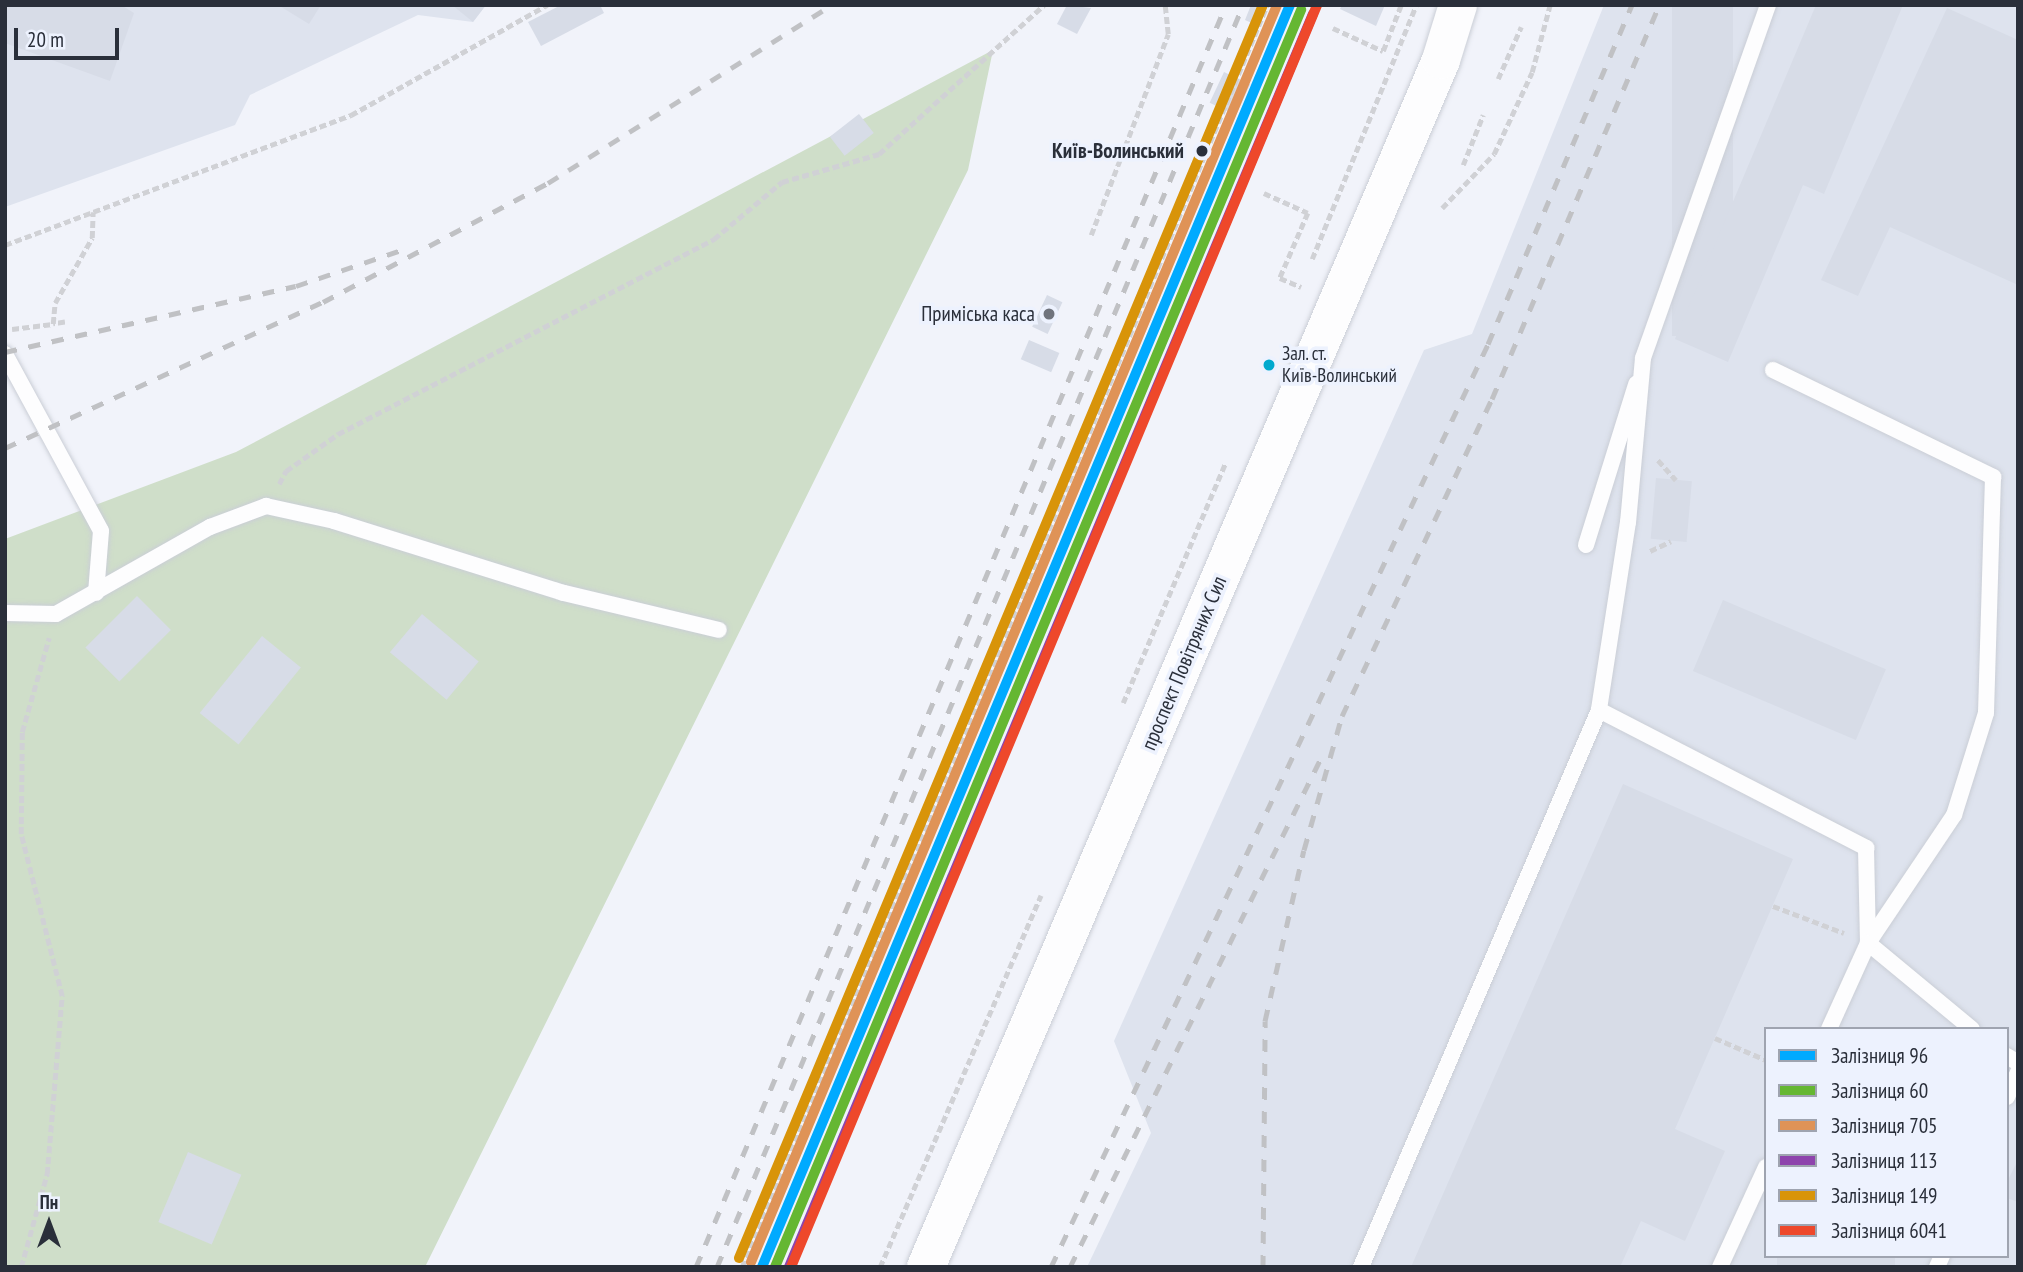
<!DOCTYPE html>
<html>
<head>
<meta charset="utf-8">
<style>
	body { margin:0 }
	#map { position:relative; width:2023px; height:1272px; overflow:hidden; background:#f1f3fa; font-family:"PT Sans Narrow",sans-serif }
	div>[style] { position:absolute }
	[style*='--x'] { left:calc(var(--x)*1px); top:calc(var(--y)*1px); width:calc(var(--w)*1px); rotate:calc(var(--a)*1deg) }
	.built>* { inset:0; background:#dee3ee }
	.forest>* { inset:0; background:#cfdec9 }
	.building>* { inset:0; background:#d7dce7; transform-origin:0 0 }
	.path>* { height:4.5px; margin-top:-2.25px; transform-origin:0; background:repeating-linear-gradient(90deg,#d0d1d5 0 7px,transparent 0 10.5px) }
	.roads { filter:drop-shadow(0 0 2px #caced6) drop-shadow(0 0 2px #caced6) }
	.service>* { height:16px; margin:-8px; padding:0 8px; transform-origin:8px; border-radius:8px; background:#fdfdfe }
	.primary>* { height:38px; margin:-19px; padding:0 19px; transform-origin:19px; border-radius:19px; background:#fdfdfe }
	.rail>* { height:5px; margin-top:-2.5px; transform-origin:0; background:repeating-linear-gradient(90deg,#c0c1c4 0 12px,transparent 0 24px) }
	.rail-1>* { height:10px; margin:-5px; padding:0 5px; transform-origin:5px; border-radius:5px; background:#0af }
	.rail-2>* { height:10px; margin:-5px; padding:0 5px; transform-origin:5px; border-radius:5px; background:#65b732 }
	.rail-3>* { height:10px; margin:-5px; padding:0 5px; transform-origin:5px; border-radius:5px; background:#df9357 }
	.rail-4>* { height:10px; margin:-5px; padding:0 5px; transform-origin:5px; border-radius:5px; background:#8e44ad }
	.rail-5>* { height:10px; margin:-5px; padding:0 5px; transform-origin:5px; border-radius:5px; background:#d89409 }
	.rail-6>* { height:10px; margin:-5px; padding:0 5px; transform-origin:5px; border-radius:5px; background:#ee482b }
	.dots>* { width:19px; height:19px; translate:-50% -50%; box-sizing:border-box; border:4px solid #edf2fe; border-radius:50% }
	span { translate:-50% -50%; white-space:nowrap; text-align:center; line-height:1.15; -webkit-text-stroke:7px #edf2fe; paint-order:stroke }
	.bus-label { font-size:19px; color:#2a2f3a }
	.left { translate:0 -50%; text-align:left }
	.stop-label { font-size:21px; color:#2a2f3a; font-weight:700 }
	.right { translate:-100% -50%; text-align:right }
	.poi-label { font-size:21px; color:#2a2f3a }
	.street-label { font-size:21px; color:#2a2f3a }
	.frame { position:absolute; inset:0; border:7px solid #2a2f3a; pointer-events:none }
	.legend { position:absolute; left:1764px; top:1027px; width:245px; height:231px; box-sizing:border-box; background:#edf2fe; border:2px solid #9fa4b0; margin:0; padding:9px 12px; list-style:none; font-size:21px; color:#2a2f3a }
	.legend li { display:flex; align-items:center; gap:14px; height:35px }
	.legend b { width:35px; border:2px solid #9fa4b0 }
	.north { position:absolute; left:14px; top:1188px; width:70px; height:70px; -webkit-text-stroke:5px #edf2fe; paint-order:stroke; rotate:0deg; font-size:19px; font-weight:700; line-height:28px; text-align:center; color:#2a2f3a }
	.north::after { content:''; display:block; margin:auto; width:24px; height:32px; background:#2a2f3a; clip-path:polygon(50% 0,100% 100%,50% 72%,0 100%) }
	.scale { position:absolute; left:14px; top:28px; width:105px; height:32px; box-sizing:border-box; border:4px solid #2a2f3a; border-top:0; padding-left:9px; font-size:21px; line-height:24px; white-space:nowrap; color:#2a2f3a; -webkit-text-stroke:5px #edf2fe; paint-order:stroke }
</style>
</head>
<body>
<div id="map">
	<div class="built">
		<i style="clip-path:polygon(5px 5px,486px 5px,473px 22px,418px 15px,250px 95px,235px 125px,5px 207px)"></i>
		<i style="clip-path:polygon(evenodd,1604px 5px,2018px 5px,2018px 1267px,1087px 1267px,1151px 1133px,1114px 1041px,1424px 350px,1472px 334px,1604px 5px,1766px 1029px,2007px 1029px,2007px 1256px,1766px 1256px,1766px 1029px)"></i>
	</div>
	<div class="forest">
		<i style="clip-path:polygon(993px 50px,968px 170px,425px 1267px,5px 1267px,5px 539px,236px 452px)"></i>
	</div>
	<div class="building">
		<i style="clip-path:polygon(5px 5px,121px 5px,134px 13px,110px 81px,5px 43px)"></i>
		<i style="clip-path:polygon(278px 5px,321px 5px,309px 24px)"></i>
		<i style="clip-path:polygon(452px 5px,486px 5px,473px 22px)"></i>
		<i style="clip-path:polygon(561px 5px,600px 5px,604px 13px,541px 46px,528px 22px)"></i>
		<i style="clip-path:polygon(1067px 5px,1091px 8px,1077px 34px,1057px 24px)"></i>
		<i style="clip-path:polygon(1251px 5px,1262px 5px,1254px 24px,1245px 20px)"></i>
		<i style="clip-path:polygon(1342px 5px,1385px 5px,1376px 26px,1340px 9px)"></i>
		<i style="left:1672px;top:5px;width:61px;height:331px"></i>
		<i style="clip-path:polygon(1816px 5px,1903px 5px,1824px 194px,1803px 185px,1728px 362px,1675px 339px)"></i>
		<i style="clip-path:polygon(1947px 8px,2018px 40px,2018px 285px,1890px 227px,1858px 296px,1821px 280px)"></i>
		<i style="left:1224px;top:72px;width:29px;height:34px;rotate:25deg"></i>
		<i style="left:859px;top:114px;width:24px;height:37px;rotate:52deg"></i>
		<i style="left:1047px;top:295px;width:17px;height:35px;rotate:25deg"></i>
		<i style="left:1029px;top:340px;width:33px;height:21px;rotate:23deg"></i>
		<i style="left:1656px;top:478px;width:36px;height:61px;rotate:5deg"></i>
		<i style="left:137px;top:596px;width:48px;height:73px;rotate:45deg"></i>
		<i style="left:1723px;top:600px;width:177px;height:77px;rotate:23deg"></i>
		<i style="left:422px;top:614px;width:74px;height:50px;rotate:40deg"></i>
		<i style="left:262px;top:636px;width:50px;height:99px;rotate:39deg"></i>
		<i style="clip-path:polygon(1623px 784px,1793px 859px,1675px 1129px,1725px 1151px,1685px 1241px,1641px 1221px,1620px 1267px,1411px 1267px)"></i>
		<i style="left:188px;top:1152px;width:58px;height:76px;rotate:23deg"></i>
		<i style="clip-path:polygon(2018px 1160px,2018px 1202px,2007px 1198px,2007px 1182px)"></i>
		<i style="left:1777px;top:1256px;width:118px;height:12px"></i>
	</div>
	<div class="path">
		<i style="--x:1333;--y:28;--w:55;--a:24.7"></i>
		<i style="--x:1383;--y:51;--w:49;--a:-68.6"></i>
		<i style="--x:1498;--y:79;--w:57;--a:-66.1"></i>
		<i style="--x:1463;--y:165;--w:54;--a:-68.2"></i>
		<i style="--x:1264;--y:193;--w:48;--a:24.4"></i>
		<i style="--x:1308;--y:213;--w:71;--a:113.3"></i>
		<i style="--x:1280;--y:278;--w:23;--a:23"></i>
		<i style="--x:1442;--y:208;--w:75;--a:-46.1"></i>
		<i style="--x:1494;--y:154;--w:90;--a:-65.1"></i>
		<i style="--x:1532;--y:72;--w:69;--a:-75"></i>
		<i style="--x:1091;--y:235;--w:215;--a:-69"></i>
		<i style="--x:1168;--y:34;--w:29;--a:-96"></i>
		<i style="--x:5;--y:245;--w:370;--a:-20.6"></i>
		<i style="--x:351;--y:115;--w:225;--a:-29.3"></i>
		<i style="--x:1312;--y:259;--w:274;--a:-67.7"></i>
		<i style="--x:65;--y:322;--w:12;--a:171"></i>
		<i style="--x:53;--y:324;--w:21;--a:-85"></i>
		<i style="--x:55;--y:303;--w:75;--a:-60.4"></i>
		<i style="--x:92;--y:238;--w:26;--a:-88"></i>
		<i style="--x:12;--y:329;--w:41;--a:-7"></i>
		<i style="--x:1658;--y:460;--w:27;--a:48"></i>
		<i style="--x:279;--y:484;--w:15;--a:-62"></i>
		<i style="--x:286;--y:471;--w:64;--a:-35.4"></i>
		<i style="--x:338;--y:434;--w:424;--a:-27.4"></i>
		<i style="--x:714;--y:239;--w:89;--a:-40"></i>
		<i style="--x:782;--y:182;--w:101;--a:-16.1"></i>
		<i style="--x:879;--y:154;--w:222;--a:-42.1"></i>
		<i style="--x:1650;--y:551;--w:23;--a:-25"></i>
		<i style="--x:1123;--y:703;--w:260;--a:-66.9"></i>
		<i style="--x:1773;--y:906;--w:76;--a:20.8"></i>
		<i style="--x:1715;--y:1038;--w:56;--a:23.3"></i>
		<i style="--x:21;--y:1267;--w:97;--a:-74.4"></i>
		<i style="--x:47;--y:1174;--w:179;--a:-85.2"></i>
		<i style="--x:62;--y:996;--w:167;--a:-104.2"></i>
		<i style="--x:21;--y:834;--w:102;--a:-89.4"></i>
		<i style="--x:22;--y:732;--w:98;--a:-74"></i>
		<i style="--x:742;--y:1267;--w:1367;--a:-67.41"></i>
		<i style="--x:880;--y:1267;--w:405;--a:-66.6"></i>
	</div>
	<div class="roads">
		<div class="service">
			<i style="--x:1768;--y:5;--w:374;--a:109.5"></i>
			<i style="--x:1643;--y:358;--w:165;--a:95.2"></i>
			<i style="--x:1628;--y:522;--w:190;--a:98.8"></i>
			<i style="--x:1599;--y:710;--w:301;--a:27.3"></i>
			<i style="--x:1866;--y:848;--w:95;--a:88.8"></i>
			<i style="--x:1868;--y:943;--w:135;--a:39.6"></i>
			<i style="--x:5;--y:354;--w:201;--a:61.5"></i>
			<i style="--x:101;--y:531;--w:62;--a:94.6"></i>
			<i style="--x:1773;--y:370;--w:245;--a:25.9"></i>
			<i style="--x:1993;--y:477;--w:236;--a:91.7"></i>
			<i style="--x:1986;--y:713;--w:107;--a:107.4"></i>
			<i style="--x:1954;--y:815;--w:154;--a:123.9"></i>
			<i style="--x:1868;--y:943;--w:94;--a:114.4"></i>
			<i style="--x:1586;--y:545;--w:169;--a:-72.7"></i>
			<i style="--x:5;--y:613;--w:51;--a:1.1"></i>
			<i style="--x:56;--y:614;--w:177;--a:-29.5"></i>
			<i style="--x:210;--y:527;--w:60;--a:-20.6"></i>
			<i style="--x:266;--y:506;--w:70;--a:12.4"></i>
			<i style="--x:334;--y:521;--w:241;--a:17.4"></i>
			<i style="--x:564;--y:593;--w:159;--a:13.4"></i>
			<i style="--x:2007;--y:1056;--w:13;--a:32"></i>
			<i style="--x:2007;--y:1097;--w:27;--a:-66"></i>
			<i style="--x:1361;--y:1267;--w:606;--a:-66.86"></i>
			<i style="--x:1720;--y:1267;--w:110;--a:-65.3"></i>
			<i style="--x:1937;--y:1267;--w:12;--a:-66"></i>
		</div>
		<div class="primary">
			<i style="--x:926;--y:1267;--w:1312;--a:-66.89"></i>
			<i style="--x:1441;--y:60;--w:58;--a:-72.8"></i>
		</div>
	</div>
	<div class="rail">
		<i style="--x:5;--y:352;--w:298;--a:-12.8"></i>
		<i style="--x:296;--y:286;--w:111;--a:-18.9"></i>
		<i style="--x:5;--y:448;--w:350;--a:-24.7"></i>
		<i style="--x:323;--y:302;--w:255;--a:-27.9"></i>
		<i style="--x:548;--y:183;--w:335;--a:-32.1"></i>
		<i style="--x:696;--y:1267;--w:1369;--a:-67.22"></i>
		<i style="--x:717;--y:1267;--w:1367;--a:-67.37"></i>
		<i style="--x:1051;--y:1267;--w:1021;--a:-64.66"></i>
		<i style="--x:1488;--y:344;--w:368;--a:-67"></i>
		<i style="--x:1070;--y:1267;--w:574;--a:-63.75"></i>
		<i style="--x:1263;--y:1267;--w:246;--a:-89.5"></i>
		<i style="--x:1265;--y:1021;--w:175;--a:-77.2"></i>
		<i style="--x:1304;--y:850;--w:139;--a:-74.2"></i>
		<i style="--x:1342;--y:716;--w:351;--a:-64.7"></i>
		<i style="--x:1492;--y:399;--w:428;--a:-67"></i>
	</div>
	<div class="rail-1">
		<i style="--x:762;--y:1267;--w:1368;--a:-67.3"></i>
	</div>
	<div class="rail-2">
		<i style="--x:775;--y:1267;--w:1363;--a:-67.29"></i>
	</div>
	<div class="rail-3">
		<i style="--x:751;--y:1262;--w:1363;--a:-67.29"></i>
	</div>
	<div class="rail-4">
		<i style="--x:789;--y:1267;--w:1358;--a:-67.31"></i>
	</div>
	<div class="rail-5">
		<i style="--x:739;--y:1258;--w:1358;--a:-67.31"></i>
	</div>
	<div class="rail-6">
		<i style="--x:791;--y:1267;--w:1367;--a:-67.37"></i>
	</div>
	<div class="dots">
		<i style="left:1202px;top:151px;background:#2a2f3a"></i>
		<i style="left:1049px;top:314px;background:#70747d"></i>
		<i style="left:1269px;top:365px;background:#00a9ce"></i>
	</div>
	<div class="bus-label">
		<span class="left" style="left:1282px;top:365px">Зал. ст.<br>Київ-Волинський</span>
	</div>
	<div class="stop-label">
		<span class="right" style="left:1184px;top:151px">Київ-Волинський</span>
	</div>
	<div class="poi-label">
		<span class="right" style="left:1035px;top:314px">Приміська каса</span>
	</div>
	<div class="street-label">
		<span style="left:1184px;top:663px;rotate:-67deg">проспект Повітряних Сил</span>
	</div>
	<div class="frame"></div>
	<ul class="legend">
	<li><b style="height:9px;background:#0af"></b>Залізниця 96</li>
	<li><b style="height:9px;background:#65b732"></b>Залізниця 60</li>
	<li><b style="height:9px;background:#df9357"></b>Залізниця 705</li>
	<li><b style="height:9px;background:#8e44ad"></b>Залізниця 113</li>
	<li><b style="height:9px;background:#d89409"></b>Залізниця 149</li>
	<li><b style="height:9px;background:#ee482b"></b>Залізниця 6041</li>
	</ul>
	<div class="north">Пн</div>
	<div class="scale">20 m</div>
</div>
</body>
</html>
